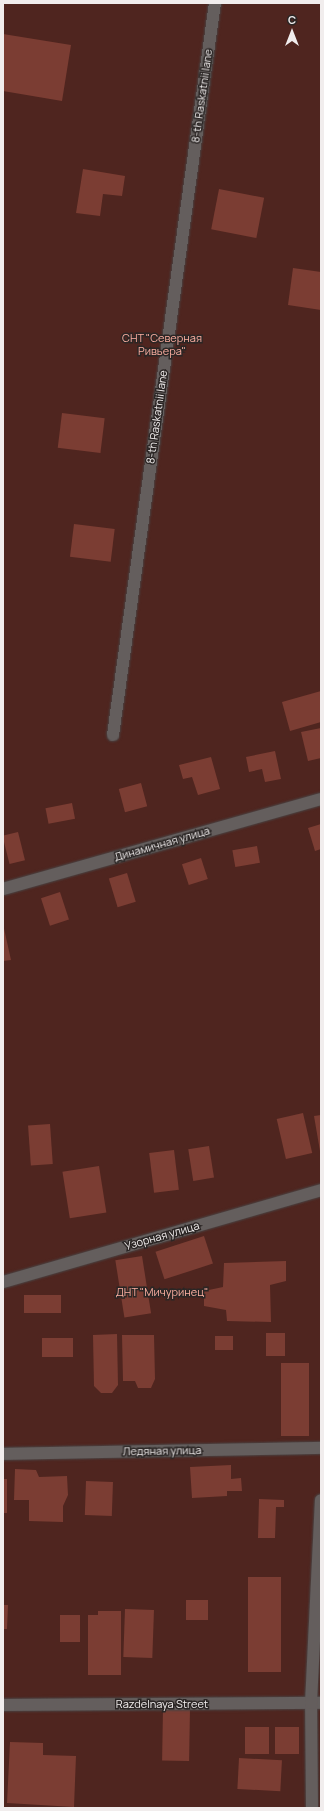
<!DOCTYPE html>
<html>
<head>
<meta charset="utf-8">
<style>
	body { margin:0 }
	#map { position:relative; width:324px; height:1811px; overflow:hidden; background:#2b2625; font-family:Manrope,sans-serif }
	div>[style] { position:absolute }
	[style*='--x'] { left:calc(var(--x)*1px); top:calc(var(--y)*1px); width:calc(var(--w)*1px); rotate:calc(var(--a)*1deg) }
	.green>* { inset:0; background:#4f251f; transform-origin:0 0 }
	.building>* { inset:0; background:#7b3d33; transform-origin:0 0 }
	.roads { filter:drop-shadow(0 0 1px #494444) drop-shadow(0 0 1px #494444) }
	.service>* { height:12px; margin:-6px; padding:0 6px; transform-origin:6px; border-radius:6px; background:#645e5d }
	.minor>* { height:12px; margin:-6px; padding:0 6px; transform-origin:6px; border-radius:6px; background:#645e5d }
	span { translate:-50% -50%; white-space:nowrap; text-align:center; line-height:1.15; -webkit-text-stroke:3px #2b2625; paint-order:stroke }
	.street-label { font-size:11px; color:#f1eded }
	.park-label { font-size:11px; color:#fdafa1 }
	.frame { position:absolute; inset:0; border:4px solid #f1eded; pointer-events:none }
	.north { position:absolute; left:272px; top:12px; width:40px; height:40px; -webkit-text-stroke:3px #2b2625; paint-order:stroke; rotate:0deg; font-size:11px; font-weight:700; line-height:16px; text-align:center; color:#f1eded }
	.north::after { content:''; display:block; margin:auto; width:14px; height:18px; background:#f1eded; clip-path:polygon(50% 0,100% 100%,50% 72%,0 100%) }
</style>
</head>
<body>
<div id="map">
	<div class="green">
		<i style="left:3px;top:3px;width:318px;height:1805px"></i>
	</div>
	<div class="building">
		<i style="clip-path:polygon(3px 34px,71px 45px,62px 101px,3px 91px)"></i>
		<i style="clip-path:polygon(83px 169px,125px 176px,122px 196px,103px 194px,100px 216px,76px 213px)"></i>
		<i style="left:219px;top:189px;width:46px;height:41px;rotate:11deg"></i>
		<i style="clip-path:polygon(293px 268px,321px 272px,321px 310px,288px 305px)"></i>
		<i style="left:62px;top:413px;width:43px;height:35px;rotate:7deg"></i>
		<i style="left:74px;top:524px;width:41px;height:33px;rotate:7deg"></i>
		<i style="clip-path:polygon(321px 691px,321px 722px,290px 731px,282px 702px)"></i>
		<i style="clip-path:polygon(321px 728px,321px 758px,308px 761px,301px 732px)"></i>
		<i style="clip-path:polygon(275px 751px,281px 779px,265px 782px,262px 769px,249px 772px,246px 757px)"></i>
		<i style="clip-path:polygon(211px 757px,220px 789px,198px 795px,192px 777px,183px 779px,179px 765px)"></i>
		<i style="left:141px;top:783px;width:24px;height:23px;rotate:75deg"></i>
		<i style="left:72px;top:803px;width:16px;height:27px;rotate:79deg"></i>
		<i style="clip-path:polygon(321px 824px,321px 849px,315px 851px,308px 828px)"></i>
		<i style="left:18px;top:832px;width:29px;height:16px;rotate:76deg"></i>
		<i style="left:257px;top:846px;width:17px;height:25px;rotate:80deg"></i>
		<i style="left:201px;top:858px;width:22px;height:20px;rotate:72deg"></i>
		<i style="left:127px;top:873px;width:30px;height:19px;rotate:73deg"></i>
		<i style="left:60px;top:892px;width:29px;height:20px;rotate:72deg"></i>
		<i style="clip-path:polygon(3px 924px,11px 960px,3px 961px)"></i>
		<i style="left:303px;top:1113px;width:41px;height:27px;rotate:77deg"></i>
		<i style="clip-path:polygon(321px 1115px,321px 1150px,320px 1151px,314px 1116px)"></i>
		<i style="left:50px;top:1124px;width:40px;height:22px;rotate:86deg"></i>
		<i style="left:209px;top:1146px;width:32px;height:21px;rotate:81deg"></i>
		<i style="left:174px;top:1150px;width:40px;height:25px;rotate:83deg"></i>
		<i style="left:99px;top:1166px;width:47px;height:37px;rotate:81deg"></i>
		<i style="left:204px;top:1236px;width:29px;height:51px;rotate:72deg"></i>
		<i style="left:142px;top:1256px;width:58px;height:27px;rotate:81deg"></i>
		<i style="clip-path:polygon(286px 1261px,286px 1281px,270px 1285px,271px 1322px,227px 1321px,226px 1310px,204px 1306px,204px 1291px,223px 1287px,224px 1263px)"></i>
		<i style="left:24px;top:1295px;width:37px;height:18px"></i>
		<i style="left:266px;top:1333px;width:19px;height:23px"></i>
		<i style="clip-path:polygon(117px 1334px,118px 1385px,112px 1393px,101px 1393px,94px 1386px,93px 1335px)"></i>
		<i style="clip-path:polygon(122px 1335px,154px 1335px,155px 1379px,151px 1388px,138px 1388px,135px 1381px,123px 1381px)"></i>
		<i style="left:215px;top:1336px;width:18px;height:14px"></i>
		<i style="left:42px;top:1338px;width:31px;height:19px"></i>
		<i style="left:281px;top:1363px;width:28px;height:73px"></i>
		<i style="clip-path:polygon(231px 1465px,231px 1479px,241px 1478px,242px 1491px,227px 1491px,227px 1496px,192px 1498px,190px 1467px)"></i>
		<i style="clip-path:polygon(15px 1469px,36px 1470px,39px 1477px,67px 1476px,68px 1495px,63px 1506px,63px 1522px,29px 1521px,29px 1500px,14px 1500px)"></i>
		<i style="left:3px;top:1479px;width:4px;height:34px"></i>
		<i style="left:86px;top:1481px;width:27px;height:34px;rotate:2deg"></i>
		<i style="clip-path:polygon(259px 1499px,284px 1500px,284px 1507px,276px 1507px,275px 1538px,258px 1538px)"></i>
		<i style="left:248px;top:1577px;width:33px;height:95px"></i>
		<i style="left:186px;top:1600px;width:22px;height:20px"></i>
		<i style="clip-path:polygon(3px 1605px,8px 1605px,7px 1629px,3px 1629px)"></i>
		<i style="left:125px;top:1609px;width:29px;height:48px;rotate:2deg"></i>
		<i style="clip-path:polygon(98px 1611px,121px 1611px,121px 1675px,88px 1675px,88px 1615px,98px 1615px)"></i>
		<i style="left:80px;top:1615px;width:27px;height:20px;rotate:90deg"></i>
		<i style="left:190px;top:1709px;width:52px;height:27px;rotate:91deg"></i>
		<i style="left:269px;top:1727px;width:27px;height:24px;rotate:90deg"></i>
		<i style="left:275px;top:1727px;width:24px;height:27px"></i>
		<i style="clip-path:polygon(10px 1742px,43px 1743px,43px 1755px,76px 1756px,74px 1807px,7px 1803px)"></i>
		<i style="left:239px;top:1758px;width:43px;height:31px;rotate:3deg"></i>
	</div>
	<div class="roads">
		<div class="service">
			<i style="--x:113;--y:735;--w:739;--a:-82.07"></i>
			<i style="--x:3;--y:1282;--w:331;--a:-16.1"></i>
			<i style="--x:3;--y:1454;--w:318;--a:-1.1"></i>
			<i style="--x:3;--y:1705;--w:318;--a:-0.4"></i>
			<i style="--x:312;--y:1808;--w:105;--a:-90.5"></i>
			<i style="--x:311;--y:1703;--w:203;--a:-87.2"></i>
		</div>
		<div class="minor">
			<i style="--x:3;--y:889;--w:330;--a:-15.8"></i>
		</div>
	</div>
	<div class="street-label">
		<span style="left:202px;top:96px;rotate:-82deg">8-th Raskatnii lane</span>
		<span style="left:157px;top:417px;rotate:-82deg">8-th Raskatnii lane</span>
		<span style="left:162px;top:844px;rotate:-16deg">Динамичная улица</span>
		<span style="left:162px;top:1236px;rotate:-16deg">Узорная улица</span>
		<span style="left:162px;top:1451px;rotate:-1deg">Ледяная улица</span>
		<span style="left:162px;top:1704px">Razdelnaya Street</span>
	</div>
	<div class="park-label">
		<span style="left:162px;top:345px">СНТ "Северная<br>Ривьера"</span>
		<span style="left:162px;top:1292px">ДНТ "Мичуринец"</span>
	</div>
	<div class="frame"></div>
	<div class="north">С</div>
</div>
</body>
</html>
